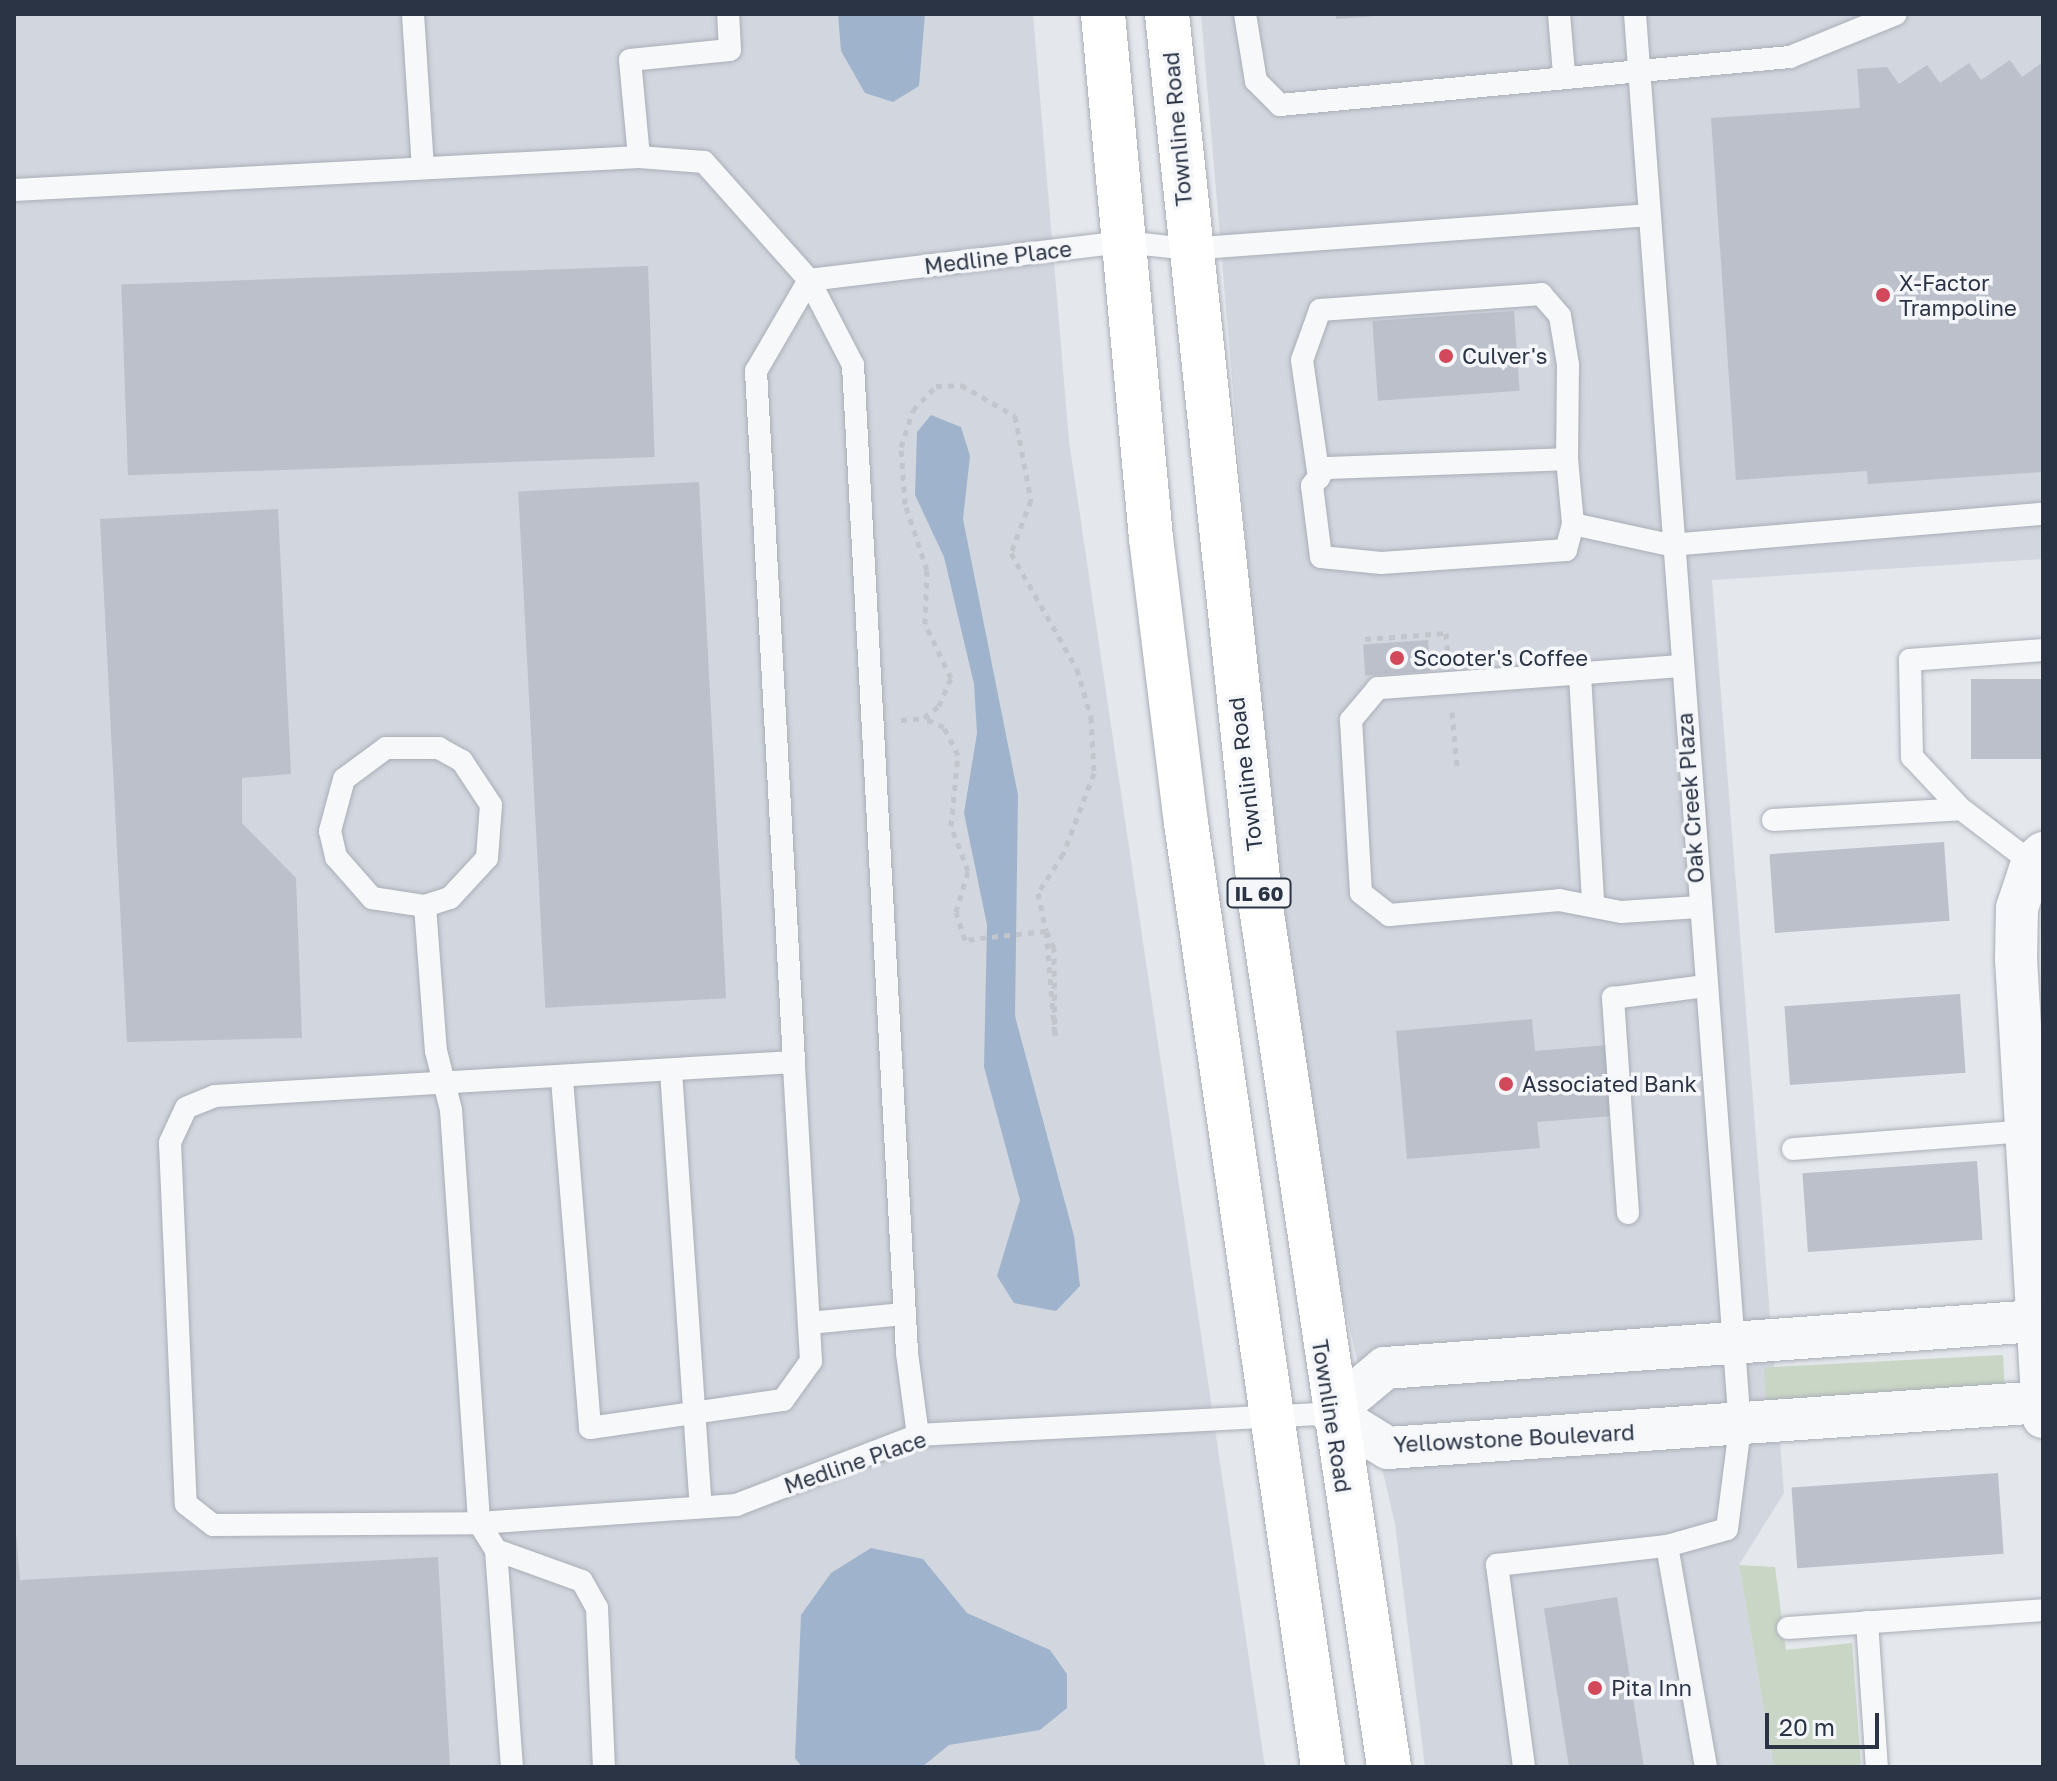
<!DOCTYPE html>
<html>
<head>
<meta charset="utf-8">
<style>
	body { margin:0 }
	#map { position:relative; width:2057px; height:1781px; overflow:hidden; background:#e4e7ec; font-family:"Golos Text",sans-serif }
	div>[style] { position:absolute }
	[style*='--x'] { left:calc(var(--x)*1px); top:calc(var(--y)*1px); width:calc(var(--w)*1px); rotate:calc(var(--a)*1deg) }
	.built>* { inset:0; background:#d2d6de }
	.green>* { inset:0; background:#c9d6c5; transform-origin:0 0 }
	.water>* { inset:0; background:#9fb4cc }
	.building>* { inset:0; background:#bbc0ca; transform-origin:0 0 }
	.path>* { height:5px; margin-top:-2.5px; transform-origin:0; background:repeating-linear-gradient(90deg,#c2c5cb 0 6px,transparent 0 12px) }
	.roads { filter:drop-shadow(0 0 2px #a9aeb7) drop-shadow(0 0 2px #a9aeb7) }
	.service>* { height:22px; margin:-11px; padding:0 11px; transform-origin:11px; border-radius:11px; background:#f7f8fa }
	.minor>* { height:42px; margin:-21px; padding:0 21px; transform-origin:21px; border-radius:21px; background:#f7f8fa }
	.primary>* { height:44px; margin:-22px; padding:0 22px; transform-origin:22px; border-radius:22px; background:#fff }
	.dots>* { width:22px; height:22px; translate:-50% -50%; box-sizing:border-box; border:4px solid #f4f6f9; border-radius:50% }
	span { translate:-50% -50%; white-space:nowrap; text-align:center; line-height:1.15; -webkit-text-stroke:7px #f4f6f9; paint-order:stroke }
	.shield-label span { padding:2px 6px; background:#f4f6f9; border:2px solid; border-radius:6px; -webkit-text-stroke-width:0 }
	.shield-label { font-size:20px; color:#2b3445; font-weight:700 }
	.street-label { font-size:22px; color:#2b3445 }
	.poi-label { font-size:22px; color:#2b3445 }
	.left { translate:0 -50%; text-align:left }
	.frame { position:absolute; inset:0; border:16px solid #2b3445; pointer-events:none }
	.scale { position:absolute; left:1765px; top:1713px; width:114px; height:36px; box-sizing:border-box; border:4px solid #2b3445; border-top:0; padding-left:10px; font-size:24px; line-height:28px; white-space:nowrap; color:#2b3445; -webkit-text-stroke:6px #f4f6f9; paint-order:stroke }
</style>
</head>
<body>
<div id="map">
	<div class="built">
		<i style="clip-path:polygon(14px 14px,1033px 14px,1069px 441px,1265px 1767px,14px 1767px)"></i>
		<i style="clip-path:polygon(1201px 14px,2043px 14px,2043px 559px,1712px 580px,1784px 1493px,1739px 1565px,1774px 1767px,1425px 1767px,1395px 1524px,1340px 1286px,1268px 800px)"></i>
	</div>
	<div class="green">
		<i style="left:2003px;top:1355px;width:35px;height:239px;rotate:87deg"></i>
		<i style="clip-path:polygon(1739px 1565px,1775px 1567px,1786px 1650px,1852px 1643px,1861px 1767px,1774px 1767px)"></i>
	</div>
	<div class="water">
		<i style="clip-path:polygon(838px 14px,925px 14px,919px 86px,893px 102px,865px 93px,841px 51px)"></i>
		<i style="clip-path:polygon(931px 415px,961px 427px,970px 456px,963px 519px,1018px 795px,1015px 1016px,1074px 1236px,1080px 1286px,1056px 1311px,1014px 1303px,997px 1276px,1020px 1200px,984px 1067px,987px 925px,964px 813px,977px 733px,974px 684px,944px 557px,915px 495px,917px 432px)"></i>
		<i style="clip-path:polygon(871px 1548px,923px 1559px,967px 1613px,1050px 1650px,1067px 1674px,1067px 1708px,1040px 1730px,949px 1745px,922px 1767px,802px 1767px,795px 1758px,801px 1615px,831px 1573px)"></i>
	</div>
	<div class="building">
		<i style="clip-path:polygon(1336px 14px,1376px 14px,1376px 16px,1336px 19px)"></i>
		<i style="clip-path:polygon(2010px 60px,2022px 77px,2043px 62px,2043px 472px,1868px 484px,1867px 471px,1736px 480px,1711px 118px,1860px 108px,1857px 69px,1887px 67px,1899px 84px,1927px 65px,1940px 83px,1969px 63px,1981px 80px)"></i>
		<i style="left:648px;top:266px;width:191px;height:527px;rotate:88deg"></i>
		<i style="left:1514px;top:311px;width:80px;height:142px;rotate:86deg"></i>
		<i style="left:699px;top:482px;width:517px;height:181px;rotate:87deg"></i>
		<i style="clip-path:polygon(278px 509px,291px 774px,242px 778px,242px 823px,296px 878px,302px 1038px,127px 1042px,100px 519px)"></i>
		<i style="left:1428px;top:640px;width:31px;height:65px;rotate:86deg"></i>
		<i style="left:2043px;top:679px;width:80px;height:72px;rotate:90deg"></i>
		<i style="left:1944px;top:842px;width:79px;height:175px;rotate:86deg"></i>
		<i style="left:1960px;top:994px;width:79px;height:176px;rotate:86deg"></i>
		<i style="clip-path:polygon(1532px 1019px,1535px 1051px,1608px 1045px,1613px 1116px,1537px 1122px,1540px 1148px,1407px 1159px,1396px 1031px)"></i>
		<i style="left:1977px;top:1161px;width:79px;height:175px;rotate:86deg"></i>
		<i style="left:1998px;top:1473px;width:81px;height:207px;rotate:86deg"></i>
		<i style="clip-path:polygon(14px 1509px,20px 1580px,438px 1557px,450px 1767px,14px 1767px)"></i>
		<i style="left:1617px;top:1597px;width:172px;height:74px;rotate:81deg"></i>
	</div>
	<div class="path">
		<i style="--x:1365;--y:639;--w:81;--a:-4.2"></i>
		<i style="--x:1446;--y:633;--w:21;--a:85"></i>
		<i style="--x:1452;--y:712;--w:55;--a:84.8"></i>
		<i style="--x:901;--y:720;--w:23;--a:-5"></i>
		<i style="--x:1055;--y:1036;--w:88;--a:-90.7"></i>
		<i style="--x:1054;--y:948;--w:19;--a:-115"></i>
		<i style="--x:1046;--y:931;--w:81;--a:173.7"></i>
		<i style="--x:965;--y:940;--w:29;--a:-108"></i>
		<i style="--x:956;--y:912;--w:43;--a:-73.7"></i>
		<i style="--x:968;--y:871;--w:48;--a:-110.7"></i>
		<i style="--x:951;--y:826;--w:71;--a:-84.4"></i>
		<i style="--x:958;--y:755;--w:31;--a:-117"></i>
		<i style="--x:944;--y:727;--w:22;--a:-156"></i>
		<i style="--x:924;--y:718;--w:19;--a:-39"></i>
		<i style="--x:939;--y:706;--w:30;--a:-67"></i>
		<i style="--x:951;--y:678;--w:60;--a:-115.7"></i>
		<i style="--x:925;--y:624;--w:54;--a:-87.9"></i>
		<i style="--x:927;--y:570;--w:70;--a:-108.4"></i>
		<i style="--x:905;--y:504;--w:57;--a:-94"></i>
		<i style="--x:901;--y:447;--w:39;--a:-72"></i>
		<i style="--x:913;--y:410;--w:33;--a:-46"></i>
		<i style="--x:936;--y:386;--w:25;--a:-2"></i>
		<i style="--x:961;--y:385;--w:62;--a:29.9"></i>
		<i style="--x:1015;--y:416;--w:86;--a:79.2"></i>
		<i style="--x:1031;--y:500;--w:57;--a:110.7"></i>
		<i style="--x:1011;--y:553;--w:133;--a:60.4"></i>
		<i style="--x:1077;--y:669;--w:50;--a:73.7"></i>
		<i style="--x:1091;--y:717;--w:56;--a:86.9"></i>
		<i style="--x:1094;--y:773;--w:87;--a:110.9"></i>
		<i style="--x:1063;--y:854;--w:46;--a:122.7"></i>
		<i style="--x:1038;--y:893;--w:39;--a:78"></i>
		<i style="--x:1046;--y:931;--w:105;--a:85.1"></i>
	</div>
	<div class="roads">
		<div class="service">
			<i style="--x:413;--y:14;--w:153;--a:86.3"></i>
			<i style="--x:1245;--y:14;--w:68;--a:80.7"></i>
			<i style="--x:1256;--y:81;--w:34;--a:45"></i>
			<i style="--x:1280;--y:105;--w:512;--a:-5.38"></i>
			<i style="--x:1790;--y:57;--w:114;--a:-22.1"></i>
			<i style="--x:1559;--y:14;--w:60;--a:85.2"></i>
			<i style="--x:639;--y:157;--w:97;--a:-95.3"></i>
			<i style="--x:630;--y:60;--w:100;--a:-5.7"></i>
			<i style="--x:730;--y:50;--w:36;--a:-93"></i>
			<i style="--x:14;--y:190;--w:626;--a:-3.02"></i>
			<i style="--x:639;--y:157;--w:65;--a:4.4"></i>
			<i style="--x:704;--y:162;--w:158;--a:48.3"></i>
			<i style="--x:809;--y:280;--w:96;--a:62.6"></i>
			<i style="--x:853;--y:365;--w:989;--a:86.87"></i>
			<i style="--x:907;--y:1353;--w:83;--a:82.4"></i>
			<i style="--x:809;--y:280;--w:105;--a:120.2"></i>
			<i style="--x:756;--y:371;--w:692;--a:86.85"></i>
			<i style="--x:794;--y:1062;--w:580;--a:176.64"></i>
			<i style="--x:215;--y:1096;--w:31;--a:158"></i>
			<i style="--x:186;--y:1108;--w:38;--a:115"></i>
			<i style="--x:170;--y:1143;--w:361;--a:87.5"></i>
			<i style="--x:186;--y:1504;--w:34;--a:38"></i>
			<i style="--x:213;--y:1525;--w:266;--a:-0.4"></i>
			<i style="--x:479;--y:1523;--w:258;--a:-4"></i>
			<i style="--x:736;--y:1505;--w:195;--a:-21"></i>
			<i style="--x:918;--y:1435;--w:414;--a:-3"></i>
			<i style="--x:809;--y:280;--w:317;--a:-6.9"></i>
			<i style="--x:1124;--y:242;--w:64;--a:6.2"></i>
			<i style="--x:1188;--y:249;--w:459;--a:-4.2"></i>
			<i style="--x:1567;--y:459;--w:65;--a:84.7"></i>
			<i style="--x:1573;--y:524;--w:27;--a:105"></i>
			<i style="--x:1566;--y:550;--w:185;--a:176"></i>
			<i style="--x:1381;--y:563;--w:60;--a:-174.3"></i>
			<i style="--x:1321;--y:557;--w:72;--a:-97.2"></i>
			<i style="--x:1312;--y:486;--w:22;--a:-54"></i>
			<i style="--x:1325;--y:468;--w:242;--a:-2.1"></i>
			<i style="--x:1319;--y:478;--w:119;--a:-98.2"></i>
			<i style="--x:1302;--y:360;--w:53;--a:-70.2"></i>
			<i style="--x:1320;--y:310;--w:222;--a:-4.1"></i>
			<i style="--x:1541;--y:294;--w:29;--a:49"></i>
			<i style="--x:1560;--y:316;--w:50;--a:80.7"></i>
			<i style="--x:1568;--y:365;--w:94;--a:90.6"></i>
			<i style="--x:1573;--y:524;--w:99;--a:12.2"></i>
			<i style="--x:1670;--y:545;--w:374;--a:-4.8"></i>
			<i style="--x:1680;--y:666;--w:303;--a:175.8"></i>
			<i style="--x:1378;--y:688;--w:42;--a:130.2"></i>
			<i style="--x:1351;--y:720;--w:173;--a:86.7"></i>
			<i style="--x:1361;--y:893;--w:36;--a:38"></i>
			<i style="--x:1389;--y:915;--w:171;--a:-5"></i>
			<i style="--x:1559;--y:900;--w:63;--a:11"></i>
			<i style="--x:1621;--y:912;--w:78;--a:-3.7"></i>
			<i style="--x:1580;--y:675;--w:228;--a:86.7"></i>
			<i style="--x:1773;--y:820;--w:188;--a:-3.3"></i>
			<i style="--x:2032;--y:863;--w:89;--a:-142.7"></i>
			<i style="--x:1961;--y:809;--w:71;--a:-133.3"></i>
			<i style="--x:1912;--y:757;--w:97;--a:-91.2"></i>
			<i style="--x:1910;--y:660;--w:133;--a:-4.3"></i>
			<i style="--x:425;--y:906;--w:26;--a:-18"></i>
			<i style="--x:450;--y:898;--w:54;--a:-47.2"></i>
			<i style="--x:487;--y:858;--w:53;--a:-85.7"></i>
			<i style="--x:491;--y:805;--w:53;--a:-123.4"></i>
			<i style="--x:462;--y:761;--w:26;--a:-151"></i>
			<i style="--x:439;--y:748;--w:53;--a:180"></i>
			<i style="--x:386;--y:748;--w:52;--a:143.6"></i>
			<i style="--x:344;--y:779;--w:54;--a:105.1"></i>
			<i style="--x:330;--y:831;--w:27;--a:77"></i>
			<i style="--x:336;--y:857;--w:55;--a:48.7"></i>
			<i style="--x:372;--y:898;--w:54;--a:8.6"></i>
			<i style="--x:425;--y:906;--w:145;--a:85.7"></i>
			<i style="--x:436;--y:1051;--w:61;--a:75.7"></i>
			<i style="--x:451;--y:1110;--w:414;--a:86.1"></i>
			<i style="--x:479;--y:1523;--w:32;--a:58"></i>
			<i style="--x:496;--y:1550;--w:218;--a:85.8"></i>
			<i style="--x:671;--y:1071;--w:437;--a:86.1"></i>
			<i style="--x:562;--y:1079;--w:350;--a:85.4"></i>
			<i style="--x:590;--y:1428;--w:195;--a:-8.3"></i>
			<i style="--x:783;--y:1400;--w:48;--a:-54.3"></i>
			<i style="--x:811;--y:1361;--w:299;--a:-93.3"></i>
			<i style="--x:1793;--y:1149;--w:235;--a:-4.4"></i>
			<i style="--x:1628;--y:1213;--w:216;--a:-94"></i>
			<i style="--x:1613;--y:998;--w:94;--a:-7.4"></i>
			<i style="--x:809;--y:1323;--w:95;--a:-5.4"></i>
			<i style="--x:1667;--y:1546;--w:224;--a:80"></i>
			<i style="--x:496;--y:1550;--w:91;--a:19.8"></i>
			<i style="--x:582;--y:1581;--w:31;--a:61"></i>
			<i style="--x:597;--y:1608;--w:159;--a:87.5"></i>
			<i style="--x:1867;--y:1622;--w:145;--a:86.1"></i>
			<i style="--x:1788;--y:1628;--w:256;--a:-4"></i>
			<i style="--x:1524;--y:1767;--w:204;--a:-97.6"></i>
			<i style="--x:1497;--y:1565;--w:171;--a:-6.4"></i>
			<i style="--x:1667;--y:1546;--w:62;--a:-15.8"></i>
			<i style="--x:1727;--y:1529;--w:103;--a:-82.7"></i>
			<i style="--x:1740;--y:1427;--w:1417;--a:-94.25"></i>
		</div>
		<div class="minor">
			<i style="--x:2043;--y:853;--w:15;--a:138"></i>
			<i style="--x:2032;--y:863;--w:47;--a:108.4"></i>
			<i style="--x:2017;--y:908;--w:51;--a:91.1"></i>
			<i style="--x:2016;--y:959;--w:459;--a:86.6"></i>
			<i style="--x:2036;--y:1321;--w:653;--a:175.87"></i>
			<i style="--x:1385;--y:1368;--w:70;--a:140.2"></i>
			<i style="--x:1331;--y:1413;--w:67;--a:31.6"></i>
			<i style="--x:1388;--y:1448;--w:657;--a:-4.02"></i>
		</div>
		<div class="primary">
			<i style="--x:1103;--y:14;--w:526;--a:84.77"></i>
			<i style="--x:1151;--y:538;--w:287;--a:83"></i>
			<i style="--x:1186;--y:823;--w:954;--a:81.74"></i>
			<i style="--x:1167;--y:14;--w:898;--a:83.99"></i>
			<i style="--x:1261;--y:907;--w:869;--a:81.53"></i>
		</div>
	</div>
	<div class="dots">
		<i style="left:1883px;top:295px;background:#d1495b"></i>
		<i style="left:1446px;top:356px;background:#d1495b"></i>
		<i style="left:1397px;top:658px;background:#d1495b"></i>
		<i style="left:1506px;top:1084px;background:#d1495b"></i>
		<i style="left:1595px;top:1688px;background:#d1495b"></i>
	</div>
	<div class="shield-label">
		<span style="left:1259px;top:893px">IL 60</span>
	</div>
	<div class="street-label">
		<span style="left:1177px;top:129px;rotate:-95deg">Townline Road</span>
		<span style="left:998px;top:257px;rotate:-7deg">Medline Place</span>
		<span style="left:1245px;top:774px;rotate:-97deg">Townline Road</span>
		<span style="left:1690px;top:798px;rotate:-94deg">Oak Creek Plaza</span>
		<span style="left:1332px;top:1416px;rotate:81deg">Townline Road</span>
		<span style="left:1514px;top:1438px;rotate:-3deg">Yellowstone Boulevard</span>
		<span style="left:855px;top:1462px;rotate:-19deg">Medline Place</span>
	</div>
	<div class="poi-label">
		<span class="left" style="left:1899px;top:295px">X-Factor<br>Trampoline</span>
		<span class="left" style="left:1462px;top:356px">Culver's</span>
		<span class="left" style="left:1413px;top:658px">Scooter's Coffee</span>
		<span class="left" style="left:1522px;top:1084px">Associated Bank</span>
		<span class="left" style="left:1611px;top:1688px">Pita Inn</span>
	</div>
	<div class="frame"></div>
	<div class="scale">20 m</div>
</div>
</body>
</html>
